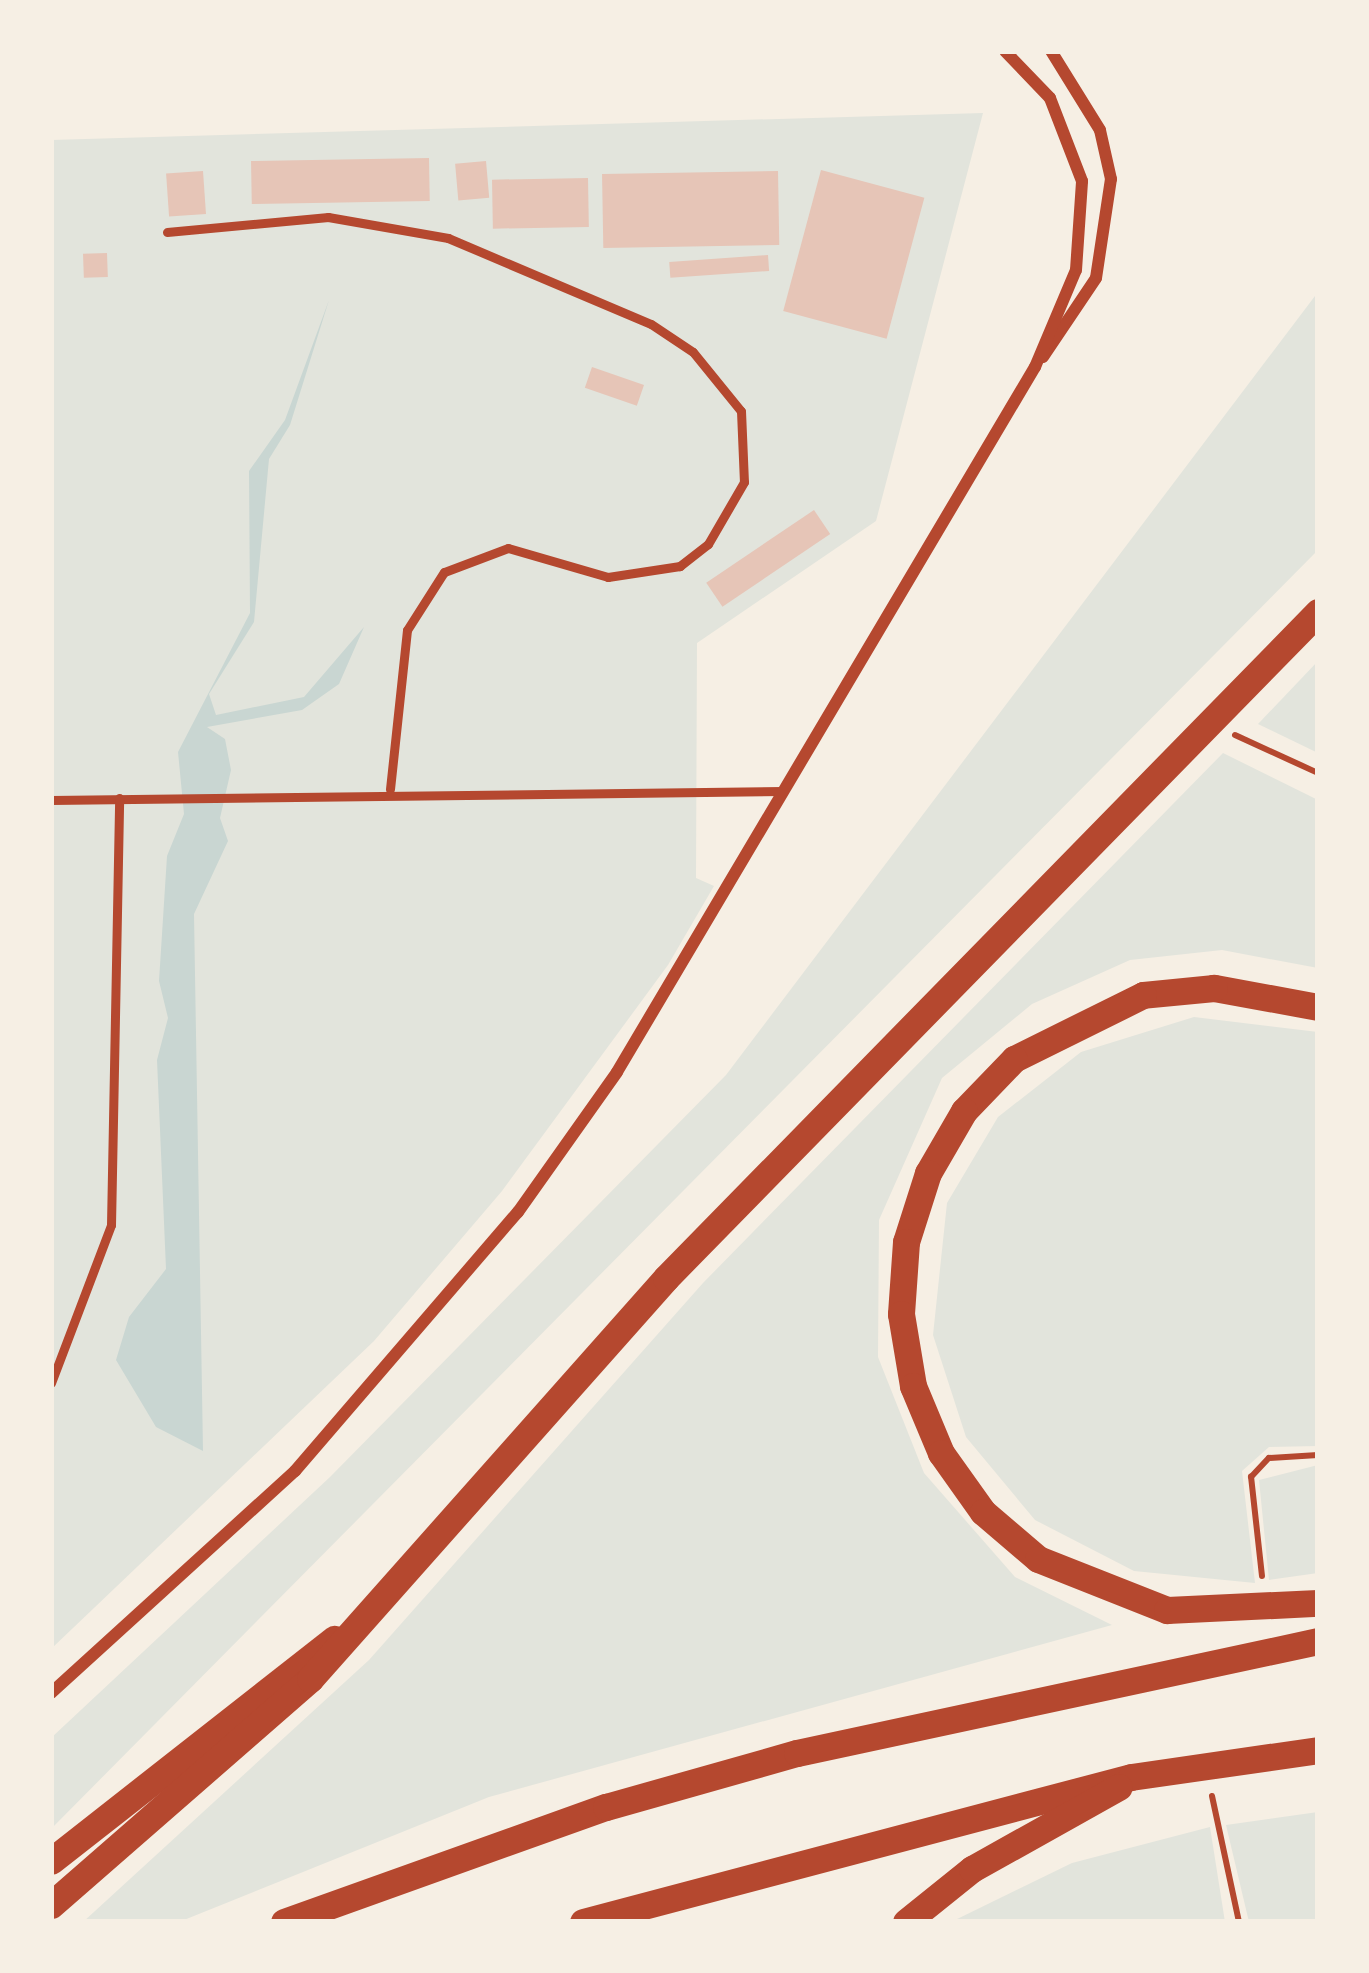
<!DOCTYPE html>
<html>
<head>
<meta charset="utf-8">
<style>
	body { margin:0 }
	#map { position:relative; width:1369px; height:1973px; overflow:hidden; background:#f6efe4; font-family:Figtree,sans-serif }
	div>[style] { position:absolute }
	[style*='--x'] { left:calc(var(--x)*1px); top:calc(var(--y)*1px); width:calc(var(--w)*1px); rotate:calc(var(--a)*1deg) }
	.green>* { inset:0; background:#e2e4dc }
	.water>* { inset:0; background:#c9d6d2 }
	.building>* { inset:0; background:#e6c5b7; transform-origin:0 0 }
	.path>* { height:6px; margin:-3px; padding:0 3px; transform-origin:3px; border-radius:3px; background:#b5482f }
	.service>* { height:9px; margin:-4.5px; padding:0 4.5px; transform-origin:4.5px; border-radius:4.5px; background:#b5482f }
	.minor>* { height:12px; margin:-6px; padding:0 6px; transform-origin:6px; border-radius:6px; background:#b5482f }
	.trunk>* { height:27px; margin:-13.5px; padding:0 13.5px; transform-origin:13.5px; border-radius:13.5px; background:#b5482f }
	span { translate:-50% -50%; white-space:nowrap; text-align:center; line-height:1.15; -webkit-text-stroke:12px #f6efe4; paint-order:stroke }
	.frame { position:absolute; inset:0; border:54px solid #f6efe4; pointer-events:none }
</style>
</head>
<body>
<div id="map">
	<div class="green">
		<i style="clip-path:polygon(983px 113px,876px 521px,697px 643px,696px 878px,714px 886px,668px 965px,502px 1191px,374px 1341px,51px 1649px,51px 140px)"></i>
		<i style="clip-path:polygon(1318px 292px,1318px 550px,51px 1829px,51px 1738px,330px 1477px,726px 1075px)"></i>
		<i style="clip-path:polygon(1318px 661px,1318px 753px,1258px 724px)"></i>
		<i style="clip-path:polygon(1223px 753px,1318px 800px,1318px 968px,1222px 950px,1130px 960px,1032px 1004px,942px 1078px,879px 1220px,878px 1357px,924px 1473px,1015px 1577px,1112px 1625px,489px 1797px,179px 1922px,83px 1922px,369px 1660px,703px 1283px)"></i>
		<i style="clip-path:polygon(1194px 1017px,1318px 1032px,1318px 1446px,1269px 1447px,1242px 1471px,1255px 1583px,1134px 1571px,1035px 1520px,966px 1437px,933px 1335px,947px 1203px,998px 1117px,1081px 1052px)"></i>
		<i style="clip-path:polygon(1318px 1465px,1318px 1573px,1269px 1580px,1259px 1480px)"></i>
		<i style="clip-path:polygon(1318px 1812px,1318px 1922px,1249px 1922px,1226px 1825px)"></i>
		<i style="clip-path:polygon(1210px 1827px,1225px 1922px,951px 1922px,1072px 1863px)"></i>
	</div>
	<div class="water">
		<i style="clip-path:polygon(329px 300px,290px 425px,269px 459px,254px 622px,209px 694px,216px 715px,304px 697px,364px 627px,339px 684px,302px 710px,207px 727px,225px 739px,231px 770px,220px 818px,228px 841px,194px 914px,203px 1451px,156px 1427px,116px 1360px,129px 1317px,166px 1269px,157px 1060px,168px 1018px,159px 981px,167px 856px,184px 814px,178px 752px,250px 613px,249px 471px,285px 420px)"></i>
	</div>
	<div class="building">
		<i style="left:429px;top:158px;width:43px;height:178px;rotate:89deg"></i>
		<i style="left:486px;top:161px;width:37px;height:31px;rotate:85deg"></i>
		<i style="left:821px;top:170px;width:107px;height:146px;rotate:15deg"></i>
		<i style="left:203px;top:171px;width:43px;height:37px;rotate:86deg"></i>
		<i style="left:778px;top:171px;width:74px;height:176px;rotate:89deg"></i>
		<i style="left:588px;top:178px;width:49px;height:96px;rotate:89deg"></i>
		<i style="left:107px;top:253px;width:24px;height:24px;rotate:88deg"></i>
		<i style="left:768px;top:255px;width:16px;height:99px;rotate:86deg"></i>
		<i style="left:592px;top:367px;width:55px;height:22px;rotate:19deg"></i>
		<i style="left:814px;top:510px;width:29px;height:130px;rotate:56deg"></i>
	</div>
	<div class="path">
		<i style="--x:1235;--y:735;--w:91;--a:24.6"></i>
		<i style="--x:1262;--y:1576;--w:100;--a:-96.3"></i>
		<i style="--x:1251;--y:1477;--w:26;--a:-47"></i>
		<i style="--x:1269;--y:1458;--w:49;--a:-3.5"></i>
		<i style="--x:1212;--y:1796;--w:129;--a:77.9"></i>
	</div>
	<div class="service">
		<i style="--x:167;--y:232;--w:162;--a:-5.3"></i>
		<i style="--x:328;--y:217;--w:122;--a:9.9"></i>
		<i style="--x:448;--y:238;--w:220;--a:23"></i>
		<i style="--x:651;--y:324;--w:50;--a:33.7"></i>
		<i style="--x:693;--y:352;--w:76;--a:50.9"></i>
		<i style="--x:741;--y:411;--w:71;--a:87.6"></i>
		<i style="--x:744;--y:482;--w:72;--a:120.1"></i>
		<i style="--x:708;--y:544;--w:36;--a:142"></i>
		<i style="--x:680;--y:566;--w:73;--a:171.3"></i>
		<i style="--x:608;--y:577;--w:104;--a:-163.8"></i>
		<i style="--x:508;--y:548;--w:68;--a:159.4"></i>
		<i style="--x:444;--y:572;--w:69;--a:122.5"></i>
		<i style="--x:407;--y:630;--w:160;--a:96.1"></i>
		<i style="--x:51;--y:800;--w:732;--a:-0.7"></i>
		<i style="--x:51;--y:1383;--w:169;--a:-69.2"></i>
		<i style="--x:111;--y:1225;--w:427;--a:-88.9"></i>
	</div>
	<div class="minor">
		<i style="--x:1043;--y:357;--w:95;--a:-56.1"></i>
		<i style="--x:1096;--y:278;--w:100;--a:-81.4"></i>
		<i style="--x:1111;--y:179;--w:50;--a:-102.7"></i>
		<i style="--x:1100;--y:130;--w:93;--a:-121.8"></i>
		<i style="--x:51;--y:1693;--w:330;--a:-42.3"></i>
		<i style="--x:295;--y:1471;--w:342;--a:-49.3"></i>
		<i style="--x:518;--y:1212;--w:171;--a:-54.7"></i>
		<i style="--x:617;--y:1072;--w:820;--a:-59.34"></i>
		<i style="--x:1035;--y:367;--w:105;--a:-67.1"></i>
		<i style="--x:1076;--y:270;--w:89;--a:-86.1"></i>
		<i style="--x:1082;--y:181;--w:89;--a:-111.1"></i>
		<i style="--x:1050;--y:98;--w:65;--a:-133.8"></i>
	</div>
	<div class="trunk">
		<i style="--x:1318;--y:1007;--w:106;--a:-169.6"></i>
		<i style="--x:1214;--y:988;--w:71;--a:174.4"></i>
		<i style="--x:1143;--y:995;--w:144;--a:153.6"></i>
		<i style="--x:1014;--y:1059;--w:72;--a:133.9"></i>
		<i style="--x:964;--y:1111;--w:72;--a:120.1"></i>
		<i style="--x:928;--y:1173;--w:72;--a:107.7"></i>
		<i style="--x:906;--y:1242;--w:72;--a:94"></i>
		<i style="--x:901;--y:1314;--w:73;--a:80.5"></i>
		<i style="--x:913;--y:1386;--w:73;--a:67.3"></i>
		<i style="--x:941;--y:1453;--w:72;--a:54.6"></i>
		<i style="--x:983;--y:1512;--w:72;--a:40.5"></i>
		<i style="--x:1038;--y:1559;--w:139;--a:21.6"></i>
		<i style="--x:1167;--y:1610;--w:151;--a:-2.7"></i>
		<i style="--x:51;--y:1861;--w:360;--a:-38.1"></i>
		<i style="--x:51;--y:1905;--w:344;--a:-41.1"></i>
		<i style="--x:310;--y:1679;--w:536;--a:-48.4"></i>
		<i style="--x:666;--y:1278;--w:932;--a:-45.61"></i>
		<i style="--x:284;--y:1922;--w:342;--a:-19.7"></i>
		<i style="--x:606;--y:1807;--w:198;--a:-15.8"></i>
		<i style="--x:797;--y:1753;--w:533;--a:-12.13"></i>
		<i style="--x:583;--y:1922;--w:567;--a:-14.82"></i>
		<i style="--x:1131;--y:1777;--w:189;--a:-8.2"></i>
		<i style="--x:906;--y:1922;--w:85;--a:-38.8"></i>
		<i style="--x:972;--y:1869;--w:168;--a:-29.2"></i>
	</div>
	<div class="frame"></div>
</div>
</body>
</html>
